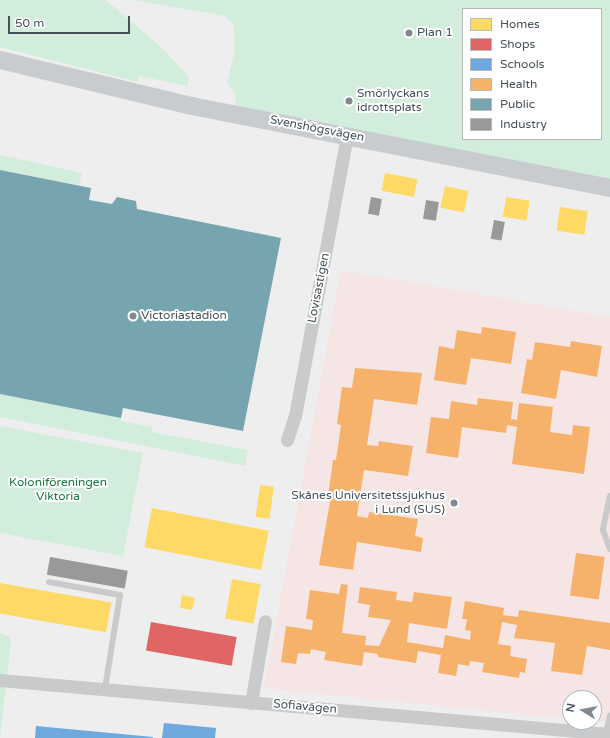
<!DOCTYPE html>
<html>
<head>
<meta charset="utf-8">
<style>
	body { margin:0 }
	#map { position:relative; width:610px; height:738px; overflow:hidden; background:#efeeee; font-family:"Varela Round",sans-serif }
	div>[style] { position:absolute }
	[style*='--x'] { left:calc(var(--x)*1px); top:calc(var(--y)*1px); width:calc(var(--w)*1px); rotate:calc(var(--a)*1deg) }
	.medical>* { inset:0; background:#f5e5e4 }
	.green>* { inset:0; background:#d2eddb }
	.homes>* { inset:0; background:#ffd966; transform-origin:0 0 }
	.shops>* { inset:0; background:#e06666; transform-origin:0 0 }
	.schools>* { inset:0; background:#6fa8dc }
	.health>* { inset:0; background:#f6b26b; transform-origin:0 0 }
	.public>* { inset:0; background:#76a5af }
	.industry>* { inset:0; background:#999; transform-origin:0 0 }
	.lane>* { height:6px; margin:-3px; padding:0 3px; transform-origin:3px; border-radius:3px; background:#c8cacc }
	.street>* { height:13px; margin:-6.5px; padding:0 6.5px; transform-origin:6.5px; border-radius:6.5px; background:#c8cacc }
	.secondary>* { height:18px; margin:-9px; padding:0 9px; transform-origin:9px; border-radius:9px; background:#c9cccf }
	.dots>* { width:11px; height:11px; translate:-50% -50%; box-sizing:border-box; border:2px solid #fff; border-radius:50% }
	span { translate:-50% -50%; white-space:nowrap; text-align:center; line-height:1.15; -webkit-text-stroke:4px #fff; paint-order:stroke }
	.poi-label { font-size:12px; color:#46525a }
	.left { translate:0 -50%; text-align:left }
	.right { translate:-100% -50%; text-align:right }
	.street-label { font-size:12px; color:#46525a }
	.park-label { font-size:12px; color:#187941 }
	.legend { position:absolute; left:462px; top:8px; width:140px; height:132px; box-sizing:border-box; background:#fff; border:1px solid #b5babd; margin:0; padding:5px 7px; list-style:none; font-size:12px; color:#46525a }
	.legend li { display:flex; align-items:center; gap:8px; height:20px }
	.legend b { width:20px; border:1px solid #b5babd }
	.north { position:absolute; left:562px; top:690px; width:40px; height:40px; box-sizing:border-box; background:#fff; border:1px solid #b5babd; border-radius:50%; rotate:281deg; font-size:11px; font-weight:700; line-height:16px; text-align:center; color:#46525a }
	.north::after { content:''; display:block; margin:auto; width:14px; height:18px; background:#81898e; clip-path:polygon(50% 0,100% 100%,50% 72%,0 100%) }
	.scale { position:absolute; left:8px; top:16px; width:122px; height:18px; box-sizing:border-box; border:2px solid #46525a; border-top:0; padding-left:5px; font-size:12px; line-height:14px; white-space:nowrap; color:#46525a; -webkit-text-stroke:3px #fff; paint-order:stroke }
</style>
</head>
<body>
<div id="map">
	<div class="medical">
		<i style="clip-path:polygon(341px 270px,610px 317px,610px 722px,594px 721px,594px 698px,570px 698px,570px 719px,264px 688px)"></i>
	</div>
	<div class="green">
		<i style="clip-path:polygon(0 0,106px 0,161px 47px,189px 77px,187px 86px,139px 76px,138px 82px,0 47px)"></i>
		<i style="clip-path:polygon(evenodd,133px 0,610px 0,610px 188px,234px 113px,236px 94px,227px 83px,235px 50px,234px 26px,225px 16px,133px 0,463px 9px,601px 9px,601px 139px,463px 139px,463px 9px)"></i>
		<i style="clip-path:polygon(0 155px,82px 173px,79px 185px,0 170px)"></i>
		<i style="clip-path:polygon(0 394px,121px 418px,121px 421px,153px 427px,152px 432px,248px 450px,245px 466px,0 417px)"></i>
		<i style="clip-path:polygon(0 426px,143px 453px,123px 556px,0 533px)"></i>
		<i style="clip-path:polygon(0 633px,10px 637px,11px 641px,0 738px)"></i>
	</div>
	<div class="homes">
		<i style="left:385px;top:173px;width:33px;height:18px;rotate:11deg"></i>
		<i style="left:445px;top:186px;width:24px;height:22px;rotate:12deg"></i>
		<i style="left:506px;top:197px;width:24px;height:20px;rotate:9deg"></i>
		<i style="left:560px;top:207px;width:28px;height:24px;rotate:8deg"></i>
		<i style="left:260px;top:485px;width:14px;height:32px;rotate:8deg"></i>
		<i style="left:152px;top:508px;width:119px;height:40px;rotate:11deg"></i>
		<i style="left:232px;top:579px;width:29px;height:40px;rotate:10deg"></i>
		<i style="left:0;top:583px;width:113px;height:30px;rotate:10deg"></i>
		<i style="clip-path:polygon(182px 595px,195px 598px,192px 610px,180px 608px)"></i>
	</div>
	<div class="shops">
		<i style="left:151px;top:622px;width:87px;height:29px;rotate:10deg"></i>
	</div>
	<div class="schools">
		<i style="clip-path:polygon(164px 723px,216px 728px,215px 738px,162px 738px)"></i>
		<i style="clip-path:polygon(36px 726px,153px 737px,153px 738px,35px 738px)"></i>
	</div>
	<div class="health">
		<i style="clip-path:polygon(482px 327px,516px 332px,511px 364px,471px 358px,466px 385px,434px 380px,439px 346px,454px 349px,457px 330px,481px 334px)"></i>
		<i style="clip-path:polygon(571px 341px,602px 346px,597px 377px,561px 370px,556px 399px,521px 393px,527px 359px,532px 360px,535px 342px,570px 347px)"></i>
		<i style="clip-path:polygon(355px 368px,422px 373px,417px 405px,374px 399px,367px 445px,378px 446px,379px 441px,413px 446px,408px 476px,364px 470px,357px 516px,368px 518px,369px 512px,418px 519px,415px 536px,423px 538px,421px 552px,357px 542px,353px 570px,319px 565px,331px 496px,328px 496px,333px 460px,336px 460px,341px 425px,337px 424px,342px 387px,352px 388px)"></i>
		<i style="clip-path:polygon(478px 398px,513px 402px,511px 419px,517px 420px,519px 403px,553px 407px,550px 432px,572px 435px,573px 425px,590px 427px,584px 474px,512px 464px,517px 427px,507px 425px,506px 433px,462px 427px,458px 458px,426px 453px,431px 417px,449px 419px,451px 401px,477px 405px)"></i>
		<i style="left:576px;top:553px;width:29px;height:43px;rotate:8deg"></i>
		<i style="clip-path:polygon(341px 584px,348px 585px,342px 633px,366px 636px,365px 645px,379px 646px,391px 620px,368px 617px,370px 605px,358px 603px,360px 587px,397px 592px,396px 600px,412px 602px,414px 592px,452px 597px,447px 629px,409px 623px,407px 642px,443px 648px,445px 635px,470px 640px,471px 631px,465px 630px,467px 619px,462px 619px,465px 601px,504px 608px,503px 615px,518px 617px,519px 610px,610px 623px,610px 650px,587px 646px,582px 675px,551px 671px,555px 643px,514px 638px,517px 625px,502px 622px,498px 644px,511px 646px,510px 656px,527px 659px,525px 673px,520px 672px,519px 678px,482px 672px,484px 663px,470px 661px,469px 666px,458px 664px,456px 676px,438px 673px,441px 655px,418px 651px,416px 663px,378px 657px,378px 654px,364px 652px,362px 666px,324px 660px,326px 652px,311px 649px,310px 654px,298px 653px,296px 664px,281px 662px,286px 626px,312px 630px,313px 620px,306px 619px,310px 590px,339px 594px)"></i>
	</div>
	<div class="public">
		<i style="clip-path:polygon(0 170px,91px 188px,89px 200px,112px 204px,117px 197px,136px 201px,137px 209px,281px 238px,243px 431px,123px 408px,121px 418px,0 394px)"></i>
	</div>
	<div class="industry">
		<i style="left:371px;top:197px;width:11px;height:17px;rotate:10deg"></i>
		<i style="left:426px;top:200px;width:13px;height:19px;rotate:9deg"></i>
		<i style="left:494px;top:220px;width:11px;height:19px;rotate:10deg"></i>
		<i style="left:50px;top:557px;width:79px;height:18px;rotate:10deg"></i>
	</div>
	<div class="lane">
		<i style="--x:610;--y:496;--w:35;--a:102"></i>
		<i style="--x:603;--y:530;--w:20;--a:70"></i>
		<i style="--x:49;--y:582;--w:72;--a:10.4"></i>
		<i style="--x:120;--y:595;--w:95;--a:99.1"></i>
		<i style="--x:606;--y:733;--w:18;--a:-77"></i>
	</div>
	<div class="street">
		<i style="--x:287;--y:440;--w:25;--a:-72"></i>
		<i style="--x:295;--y:416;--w:285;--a:-79.5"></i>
		<i style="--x:0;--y:680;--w:612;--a:5.06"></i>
		<i style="--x:251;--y:703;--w:83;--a:-80.3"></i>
	</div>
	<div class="secondary">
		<i style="--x:0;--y:60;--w:197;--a:13.5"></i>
		<i style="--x:192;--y:106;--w:426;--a:11.1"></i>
	</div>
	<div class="dots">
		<i style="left:409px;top:33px;background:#81898e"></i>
		<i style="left:349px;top:101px;background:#81898e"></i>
		<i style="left:133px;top:316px;background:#81898e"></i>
		<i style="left:454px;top:503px;background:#81898e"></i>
	</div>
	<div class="poi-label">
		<span class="left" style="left:417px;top:33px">Plan 1</span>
		<span class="left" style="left:357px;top:101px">Smörlyckans<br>idrottsplats</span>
		<span class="left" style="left:141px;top:316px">Victoriastadion</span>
		<span class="right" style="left:445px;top:503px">Skånes Universitetssjukhus<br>i Lund (SUS)</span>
	</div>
	<div class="street-label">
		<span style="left:317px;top:129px;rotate:11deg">Svenshögsvägen</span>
		<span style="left:319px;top:288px;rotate:-79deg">Lovisastigen</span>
		<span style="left:305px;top:707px;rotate:5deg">Sofiavägen</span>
	</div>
	<div class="park-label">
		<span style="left:58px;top:490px">Koloniföreningen<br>Viktoria</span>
	</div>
	<ul class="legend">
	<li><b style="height:11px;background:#ffd966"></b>Homes</li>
	<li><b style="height:11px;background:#e06666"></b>Shops</li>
	<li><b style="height:11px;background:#6fa8dc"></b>Schools</li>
	<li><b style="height:11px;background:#f6b26b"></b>Health</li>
	<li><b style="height:11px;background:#76a5af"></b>Public</li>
	<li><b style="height:11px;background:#999"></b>Industry</li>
	</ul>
	<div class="north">N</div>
	<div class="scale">50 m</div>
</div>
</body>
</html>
